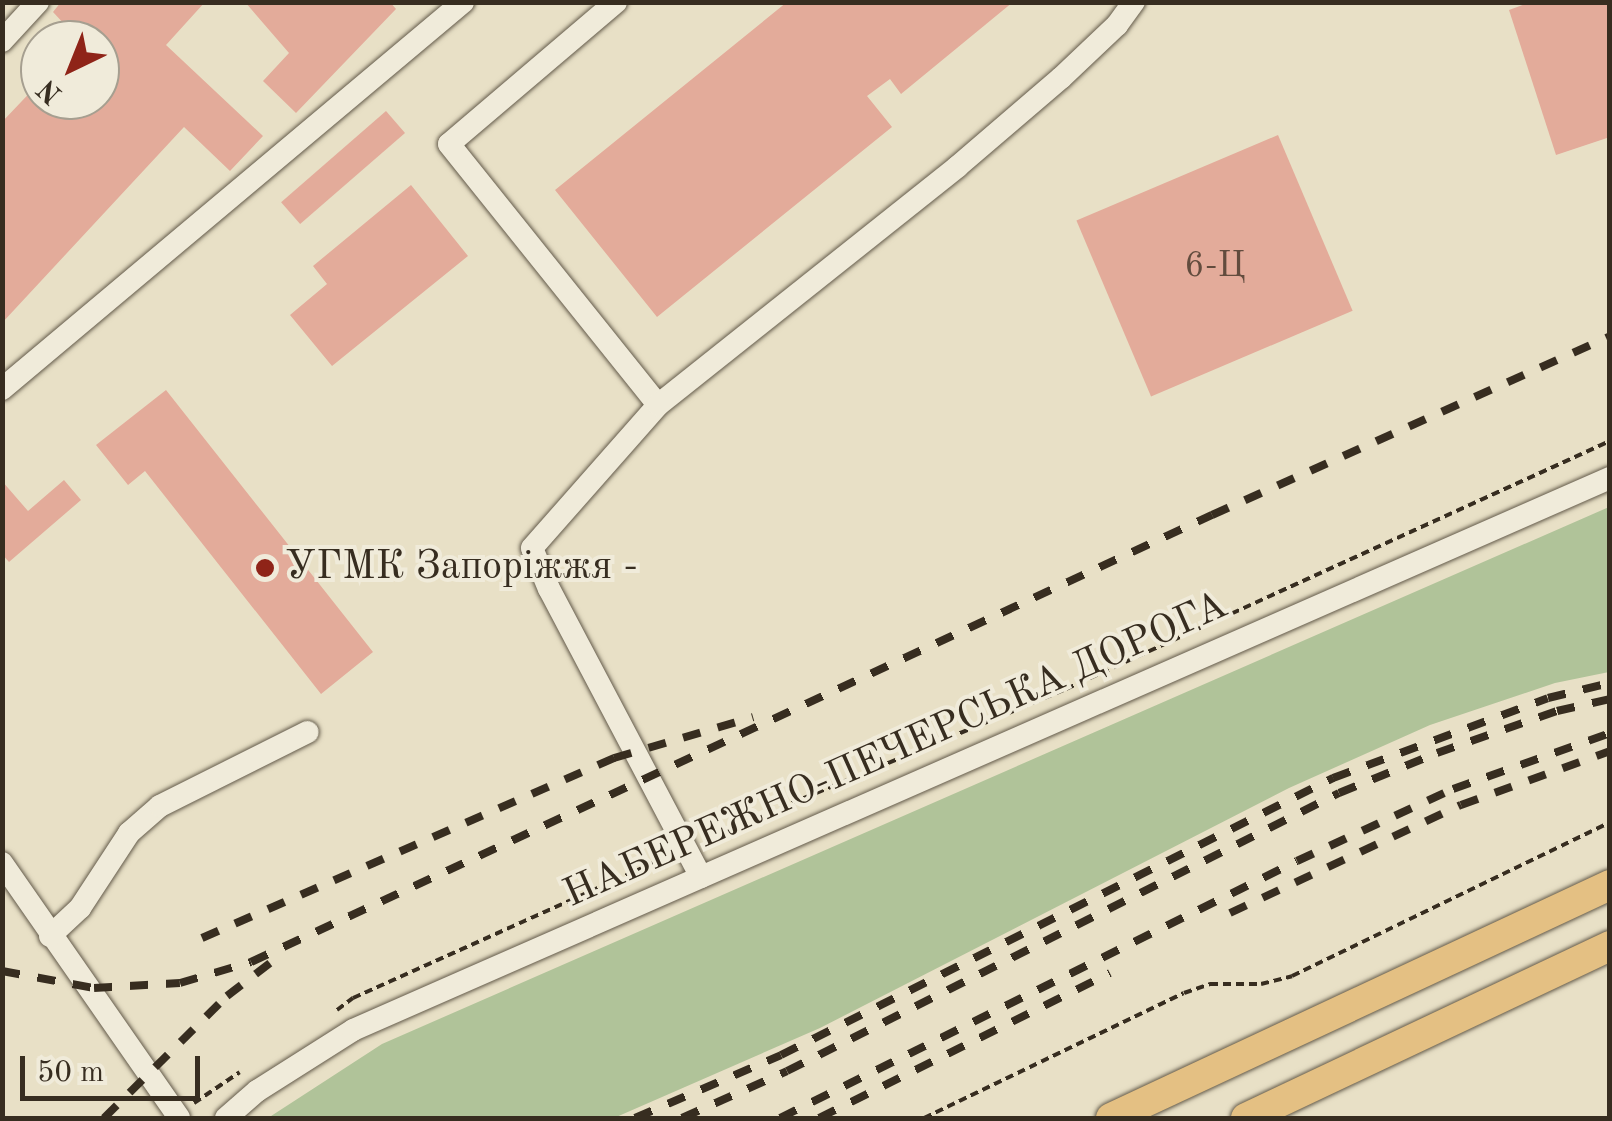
<!DOCTYPE html>
<html>
<head>
<meta charset="utf-8">
<style>
	body { margin:0 }
	#map { position:relative; width:1612px; height:1121px; overflow:hidden; background:#e8e0c6; font-family:"Old Standard TT",serif }
	div>[style] { position:absolute }
	[style*='--x'] { left:calc(var(--x)*1px); top:calc(var(--y)*1px); width:calc(var(--w)*1px); rotate:calc(var(--a)*1deg) }
	.green>* { inset:0; background:#b0c399 }
	.building>* { inset:0; background:#e3ab9a; transform-origin:0 0 }
	.path>* { height:4px; margin-top:-2px; transform-origin:0; background:repeating-linear-gradient(90deg,#372d20 0 8px,transparent 0 13px) }
	.roads { filter:drop-shadow(0 0 2px #635a4a) drop-shadow(0 0 2px #635a4a) }
	.minor>* { height:22px; margin:-11px; padding:0 11px; transform-origin:11px; border-radius:11px; background:#f0ebda }
	.major>* { height:30px; margin:-15px; padding:0 15px; transform-origin:15px; border-radius:15px; background:#e4c083 }
	.rail>* { height:8px; margin-top:-4px; transform-origin:0; background:repeating-linear-gradient(90deg,#372d20 0 18px,transparent 0 36px) }
	.dots>* { width:28px; height:28px; translate:-50% -50%; box-sizing:border-box; border:5px solid #f0ebda; border-radius:50% }
	span { translate:-50% -50%; white-space:nowrap; text-align:center; line-height:1.15; -webkit-text-stroke:8px #f0ebda; paint-order:stroke }
	.number-label { font-size:35px; color:#624c3e }
	.number-label span { -webkit-text-stroke-width:0 }
	.poi-label { font-size:40px; color:#372d20 }
	.left { translate:0 -50%; text-align:left }
	.street-label { font-size:40px; color:#372d20 }
	.frame { position:absolute; inset:0; border:5px solid #372d20; pointer-events:none }
	.north { position:absolute; left:20px; top:20px; width:100px; height:100px; box-sizing:border-box; background:#f0ebda; border:2px solid #a69f90; border-radius:50%; rotate:223deg; font-size:28px; font-weight:700; line-height:40px; text-align:center; color:#372d20 }
	.north::after { content:''; display:block; margin:auto; width:35px; height:45px; background:#8f2418; clip-path:polygon(50% 0,100% 100%,50% 72%,0 100%) }
	.scale { position:absolute; left:20px; top:1056px; width:180px; height:45px; box-sizing:border-box; border:5px solid #372d20; border-top:0; padding-left:12px; font-size:30px; line-height:35px; white-space:nowrap; color:#372d20; -webkit-text-stroke:8px #f0ebda; paint-order:stroke }
</style>
</head>
<body>
<div id="map">
	<div class="green">
		<i style="clip-path:polygon(1609px 507px,1609px 672px,1555px 683px,1430px 725px,1289px 788px,820px 1028px,614px 1118px,268px 1118px,382px 1044px)"></i>
	</div>
	<div class="building">
		<i style="clip-path:polygon(61px 2px,205px 2px,166px 45px,263px 136px,230px 171px,184px 127px,2px 323px,2px 122px,40px 82px,40px 100px,100px 100px,100px 40px,79px 40px,53px 12px)"></i>
		<i style="clip-path:polygon(245px 2px,390px 2px,396px 9px,296px 113px,263px 81px,289px 53px)"></i>
		<i style="clip-path:polygon(787px 2px,1013px 2px,901px 94px,890px 79px,867px 96px,892px 127px,657px 317px,555px 190px)"></i>
		<i style="clip-path:polygon(1531px 2px,1610px 2px,1610px 137px,1556px 155px,1509px 10px)"></i>
		<i style="left:386px;top:111px;width:29px;height:139px;rotate:49deg"></i>
		<i style="left:1278px;top:135px;width:191px;height:219px;rotate:67deg"></i>
		<i style="clip-path:polygon(411px 185px,468px 256px,332px 366px,290px 315px,327px 284px,313px 266px)"></i>
		<i style="clip-path:polygon(166px 390px,373px 652px,321px 694px,145px 471px,128px 485px,96px 445px)"></i>
		<i style="clip-path:polygon(64px 480px,81px 500px,9px 562px,2px 554px,2px 481px,28px 511px)"></i>
	</div>
	<div class="path">
		<i style="--x:708;--y:838;--w:388;--a:-22.6"></i>
		<i style="--x:1066;--y:689;--w:598;--a:-24.51"></i>
		<i style="--x:337;--y:1010;--w:20;--a:-37"></i>
		<i style="--x:353;--y:998;--w:340;--a:-24.2"></i>
		<i style="--x:194;--y:1103;--w:55;--a:-34"></i>
		<i style="--x:924;--y:1118;--w:288;--a:-25.7"></i>
		<i style="--x:1184;--y:993;--w:28;--a:-19"></i>
		<i style="--x:1210;--y:984;--w:51;--a:0"></i>
		<i style="--x:1261;--y:984;--w:32;--a:-14"></i>
		<i style="--x:1292;--y:976;--w:353;--a:-25.8"></i>
	</div>
	<div class="roads">
		<div class="minor">
			<i style="--x:616;--y:2;--w:219;--a:139.6"></i>
			<i style="--x:449;--y:144;--w:334;--a:51.3"></i>
			<i style="--x:2;--y:41;--w:53;--a:-47.3"></i>
			<i style="--x:2;--y:389;--w:602;--a:-40.01"></i>
			<i style="--x:2;--y:863;--w:310;--a:55.2"></i>
			<i style="--x:701;--y:877;--w:326;--a:-117.8"></i>
			<i style="--x:549;--y:589;--w:44;--a:-112.5"></i>
			<i style="--x:532;--y:548;--w:191;--a:-48.6"></i>
			<i style="--x:658;--y:405;--w:382;--a:-38.5"></i>
			<i style="--x:957;--y:167;--w:137;--a:-40.6"></i>
			<i style="--x:1061;--y:78;--w:77;--a:-43.4"></i>
			<i style="--x:1117;--y:25;--w:29;--a:-54"></i>
			<i style="--x:50;--y:936;--w:41;--a:-43"></i>
			<i style="--x:80;--y:908;--w:90;--a:-56.8"></i>
			<i style="--x:129;--y:833;--w:41;--a:-41.1"></i>
			<i style="--x:160;--y:806;--w:165;--a:-26.6"></i>
			<i style="--x:226;--y:1118;--w:41;--a:-41.1"></i>
			<i style="--x:257;--y:1091;--w:114;--a:-32.4"></i>
			<i style="--x:353;--y:1030;--w:1373;--a:-23.71"></i>
		</div>
		<div class="major">
			<i style="--x:1111;--y:1118;--w:551;--a:-25.03"></i>
			<i style="--x:1246;--y:1118;--w:403;--a:-25.3"></i>
		</div>
	</div>
	<div class="rail">
		<i style="--x:1230;--y:913;--w:255;--a:-25.1"></i>
		<i style="--x:1461;--y:805;--w:158;--a:-19.9"></i>
		<i style="--x:202;--y:938;--w:450;--a:-23.6"></i>
		<i style="--x:614;--y:758;--w:145;--a:-16.4"></i>
		<i style="--x:2;--y:971;--w:94;--a:10.5"></i>
		<i style="--x:94;--y:988;--w:86;--a:-3.3"></i>
		<i style="--x:180;--y:983;--w:74;--a:-16.5"></i>
		<i style="--x:251;--y:962;--w:1060;--a:-24.95"></i>
		<i style="--x:1212;--y:515;--w:436;--a:-24.2"></i>
		<i style="--x:104;--y:1118;--w:173;--a:-44.8"></i>
		<i style="--x:227;--y:996;--w:59;--a:-37.5"></i>
		<i style="--x:635;--y:1118;--w:159;--a:-23.3"></i>
		<i style="--x:781;--y:1055;--w:618;--a:-26.65"></i>
		<i style="--x:1333;--y:778;--w:229;--a:-20.4"></i>
		<i style="--x:1548;--y:698;--w:64;--a:-13.6"></i>
		<i style="--x:682;--y:1118;--w:115;--a:-24.1"></i>
		<i style="--x:787;--y:1071;--w:618;--a:-26.73"></i>
		<i style="--x:1339;--y:793;--w:106;--a:-22.2"></i>
		<i style="--x:1437;--y:753;--w:127;--a:-19.3"></i>
		<i style="--x:1557;--y:711;--w:54;--a:-12.8"></i>
		<i style="--x:780;--y:1118;--w:577;--a:-26.43"></i>
		<i style="--x:1297;--y:861;--w:172;--a:-24.8"></i>
		<i style="--x:1453;--y:789;--w:167;--a:-19.6"></i>
		<i style="--x:819;--y:1118;--w:325;--a:-26.5"></i>
	</div>
	<div class="dots">
		<i style="left:265px;top:568px;background:#8f2418"></i>
	</div>
	<div class="number-label">
		<span style="left:1215px;top:267px">6-Ц</span>
	</div>
	<div class="poi-label">
		<span class="left" style="left:285px;top:568px">УГМК Запоріжжя -</span>
	</div>
	<div class="street-label">
		<span style="left:896px;top:751px;rotate:-24deg">НАБЕРЕЖНО-ПЕЧЕРСЬКА ДОРОГА</span>
	</div>
	<div class="frame"></div>
	<div class="north">N</div>
	<div class="scale">50 m</div>
</div>
</body>
</html>
